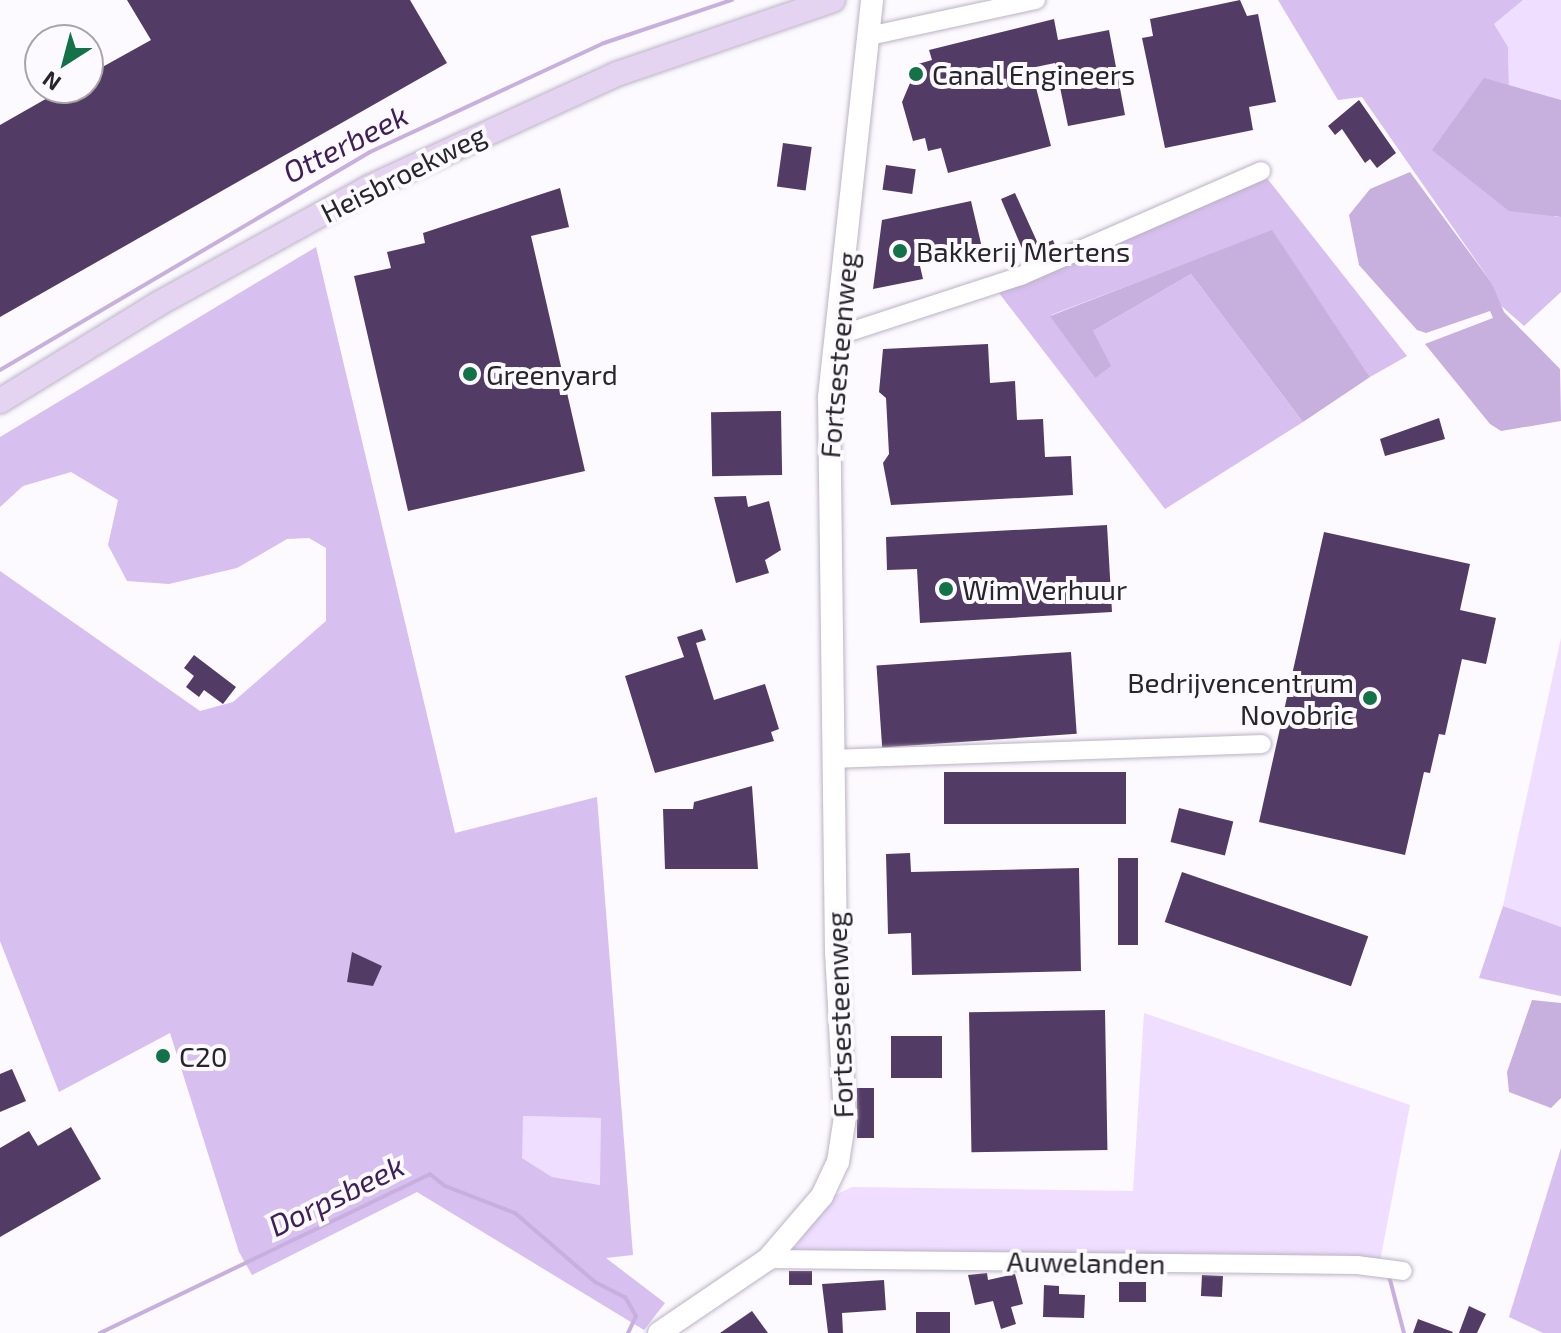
<!DOCTYPE html>
<html>
<head>
<meta charset="utf-8">
<style>
	body { margin:0 }
	#map { position:relative; width:1561px; height:1333px; overflow:hidden; background:#fcfafe; font-family:"Exo 2",sans-serif }
	div>[style] { position:absolute }
	[style*='--x'] { left:calc(var(--x)*1px); top:calc(var(--y)*1px); width:calc(var(--w)*1px); rotate:calc(var(--a)*1deg) }
	.green>* { inset:0; background:#efdeff }
	.forest>* { inset:0; background:#d7bfef }
	.water>* { inset:0; background:#c7afde }
	.stream>* { height:4px; margin:-2px; padding:0 2px; transform-origin:2px; border-radius:2px; background:#c7afde }
	.building>* { inset:0; background:#523c65; transform-origin:0 0 }
	.roads { filter:drop-shadow(0 0 2px #bbb2c4) drop-shadow(0 0 2px #bbb2c4) }
	.minor>* { height:18px; margin:-9px; padding:0 9px; transform-origin:9px; border-radius:9px; background:#fff }
	.tertiary>* { height:22px; margin:-11px; padding:0 11px; transform-origin:11px; border-radius:11px; background:#fff }
	.secondary>* { height:24px; margin:-12px; padding:0 12px; transform-origin:12px; border-radius:12px; background:#e4d4f1 }
	.dots>* { width:22px; height:22px; translate:-50% -50%; box-sizing:border-box; border:4px solid #fcfafe; border-radius:50% }
	span { translate:-50% -50%; white-space:nowrap; text-align:center; line-height:1.15; -webkit-text-stroke:8px #fcfafe; paint-order:stroke }
	.poi-label { font-size:28px; color:#28242b }
	.left { translate:0 -50%; text-align:left }
	.right { translate:-100% -50%; text-align:right }
	.street-label { font-size:28px; color:#28242b }
	.water-label { font-size:30px; color:#3f1f58; font-style:italic }
	.north { position:absolute; left:24px; top:24px; width:80px; height:80px; box-sizing:border-box; background:#fcfafe; border:2px solid #a7a4aa; border-radius:50%; rotate:216deg; font-size:22px; font-weight:700; line-height:32px; text-align:center; color:#28242b }
	.north::after { content:''; display:block; margin:auto; width:28px; height:36px; background:#137247; clip-path:polygon(50% 0,100% 100%,50% 72%,0 100%) }
</style>
</head>
<body>
<div id="map">
	<div class="green">
		<i style="clip-path:polygon(1523px 0,1561px 0,1561px 100px,1509px 89px,1508px 47px,1494px 24px)"></i>
		<i style="clip-path:polygon(1561px 638px,1561px 927px,1503px 906px)"></i>
		<i style="clip-path:polygon(1144px 1013px,1410px 1105px,1380px 1261px,791px 1253px,831px 1197px,852px 1187px,1133px 1191px)"></i>
		<i style="clip-path:polygon(522px 1116px,601px 1118px,601px 1185px,552px 1177px,522px 1158px)"></i>
	</div>
	<div class="forest">
		<i style="clip-path:polygon(1278px 0,1523px 0,1494px 24px,1508px 47px,1509px 89px,1555px 217px,1561px 217px,1561px 292px,1524px 326px,1498px 303px,1491px 282px,1362px 97px,1338px 100px)"></i>
		<i style="clip-path:polygon(1266px 177px,1407px 356px,1370px 377px,1272px 231px,1051px 315px,1095px 378px,1093px 331px,1191px 274px,1303px 422px,1165px 509px,999px 293px)"></i>
		<i style="clip-path:polygon(evenodd,316px 247px,455px 833px,597px 797px,633px 1255px,606px 1258px,665px 1303px,644px 1330px,417px 1192px,252px 1275px,239px 1252px,170px 1033px,59px 1092px,0 941px,0 571px,200px 711px,233px 702px,326px 621px,326px 548px,309px 538px,287px 539px,237px 568px,169px 584px,127px 581px,108px 545px,118px 500px,71px 472px,23px 486px,0 507px,0 437px,316px 247px,523px 1116px,601px 1118px,600px 1185px,552px 1177px,522px 1158px,523px 1116px)"></i>
		<i style="clip-path:polygon(1503px 906px,1561px 927px,1561px 996px,1479px 978px)"></i>
		<i style="clip-path:polygon(1561px 1148px,1561px 1333px,1543px 1333px,1509px 1317px)"></i>
	</div>
	<div class="water">
		<i style="clip-path:polygon(1484px 78px,1561px 100px,1561px 217px,1509px 211px,1432px 150px)"></i>
		<i style="clip-path:polygon(1410px 172px,1491px 282px,1504px 312px,1560px 369px,1561px 421px,1501px 431px,1490px 424px,1425px 344px,1493px 318px,1490px 311px,1426px 333px,1417px 330px,1359px 265px,1349px 215px,1370px 189px)"></i>
		<i style="clip-path:polygon(1272px 230px,1370px 377px,1303px 422px,1191px 274px,1093px 331px,1111px 366px,1095px 378px,1050px 316px)"></i>
		<i style="clip-path:polygon(1532px 1000px,1561px 1003px,1561px 1098px,1551px 1108px,1509px 1092px,1507px 1072px)"></i>
	</div>
	<div class="stream">
		<i style="--x:0;--y:370;--w:429;--a:-30.5"></i>
		<i style="--x:370;--y:152;--w:258;--a:-25"></i>
		<i style="--x:604;--y:43;--w:135;--a:-18.6"></i>
		<i style="--x:1389;--y:1276;--w:59;--a:75.3"></i>
		<i style="--x:100;--y:1333;--w:366;--a:-25.7"></i>
		<i style="--x:430;--y:1174;--w:19;--a:39"></i>
		<i style="--x:445;--y:1186;--w:75;--a:21.1"></i>
		<i style="--x:515;--y:1213;--w:106;--a:40.8"></i>
		<i style="--x:595;--y:1282;--w:34;--a:27"></i>
		<i style="--x:625;--y:1297;--w:22;--a:60"></i>
		<i style="--x:636;--y:1316;--w:19;--a:115"></i>
	</div>
	<div class="building">
		<i style="clip-path:polygon(127px 0,410px 0,447px 63px,0 317px,0 125px,65px 88px,88px 88px,88px 75px,151px 40px)"></i>
		<i style="clip-path:polygon(1240px 0,1247px 16px,1258px 14px,1276px 102px,1249px 107px,1253px 130px,1165px 148px,1142px 38px,1153px 36px,1150px 19px)"></i>
		<i style="clip-path:polygon(1054px 19px,1058px 40px,1109px 30px,1125px 115px,1068px 126px,1055px 63px,1031px 68px,1051px 146px,948px 173px,941px 148px,928px 151px,925px 138px,913px 141px,902px 102px,913px 76px,911px 66px,932px 60px,929px 50px)"></i>
		<i style="clip-path:polygon(1359px 100px,1396px 153px,1377px 168px,1370px 159px,1365px 163px,1342px 129px,1335px 135px,1328px 126px)"></i>
		<i style="left:783px;top:143px;width:29px;height:44px;rotate:8deg"></i>
		<i style="left:886px;top:165px;width:30px;height:25px;rotate:8deg"></i>
		<i style="clip-path:polygon(560px 188px,569px 227px,531px 236px,585px 471px,408px 511px,354px 276px,391px 268px,387px 252px,425px 243px,423px 233px)"></i>
		<i style="clip-path:polygon(1015px 193px,1039px 246px,1053px 240px,1056px 248px,1027px 260px,1001px 199px)"></i>
		<i style="clip-path:polygon(971px 201px,983px 252px,920px 266px,923px 279px,873px 289px,882px 220px)"></i>
		<i style="clip-path:polygon(988px 344px,990px 383px,1015px 381px,1017px 420px,1043px 419px,1045px 457px,1071px 456px,1073px 495px,891px 505px,883px 463px,889px 454px,886px 398px,879px 392px,883px 349px)"></i>
		<i style="left:781px;top:411px;width:64px;height:70px;rotate:89deg"></i>
		<i style="clip-path:polygon(1439px 418px,1445px 439px,1385px 456px,1380px 439px)"></i>
		<i style="clip-path:polygon(746px 496px,748px 507px,769px 501px,781px 550px,765px 560px,769px 573px,736px 583px,714px 497px)"></i>
		<i style="clip-path:polygon(1107px 525px,1112px 612px,920px 623px,917px 569px,887px 570px,886px 537px)"></i>
		<i style="clip-path:polygon(1324px 532px,1470px 564px,1460px 610px,1496px 618px,1486px 664px,1462px 659px,1445px 735px,1439px 734px,1430px 773px,1424px 772px,1405px 855px,1259px 822px)"></i>
		<i style="clip-path:polygon(702px 629px,706px 640px,696px 643px,714px 700px,765px 684px,779px 729px,771px 732px,774px 741px,655px 773px,625px 676px,684px 657px,677px 637px)"></i>
		<i style="left:1071px;top:652px;width:82px;height:195px;rotate:86deg"></i>
		<i style="clip-path:polygon(194px 655px,236px 687px,223px 704px,204px 690px,199px 697px,186px 687px,194px 676px,184px 668px)"></i>
		<i style="left:1126px;top:772px;width:52px;height:182px;rotate:90deg"></i>
		<i style="clip-path:polygon(752px 786px,758px 869px,665px 869px,663px 809px,693px 809px,694px 802px)"></i>
		<i style="left:1179px;top:808px;width:56px;height:35px;rotate:14deg"></i>
		<i style="clip-path:polygon(910px 853px,911px 872px,1079px 868px,1081px 971px,912px 975px,911px 933px,888px 934px,886px 854px)"></i>
		<i style="left:1118px;top:858px;width:20px;height:87px"></i>
		<i style="left:1182px;top:872px;width:197px;height:53px;rotate:19deg"></i>
		<i style="clip-path:polygon(352px 952px,382px 966px,373px 986px,347px 982px)"></i>
		<i style="left:1105px;top:1010px;width:140px;height:136px;rotate:89deg"></i>
		<i style="left:891px;top:1036px;width:51px;height:42px"></i>
		<i style="clip-path:polygon(12px 1069px,26px 1101px,0 1112px,0 1074px)"></i>
		<i style="left:857px;top:1088px;width:17px;height:50px"></i>
		<i style="clip-path:polygon(71px 1127px,101px 1179px,0 1237px,0 1148px,29px 1131px,38px 1146px)"></i>
		<i style="left:789px;top:1271px;width:23px;height:14px"></i>
		<i style="clip-path:polygon(987px 1273px,988px 1280px,1015px 1274px,1023px 1304px,1011px 1307px,1016px 1324px,1001px 1329px,993px 1301px,975px 1305px,968px 1275px)"></i>
		<i style="left:1202px;top:1275px;width:21px;height:21px;rotate:3deg"></i>
		<i style="clip-path:polygon(884px 1280px,886px 1310px,842px 1313px,843px 1333px,828px 1333px,822px 1284px)"></i>
		<i style="left:1119px;top:1282px;width:27px;height:20px"></i>
		<i style="clip-path:polygon(1044px 1285px,1059px 1286px,1059px 1294px,1085px 1295px,1084px 1318px,1043px 1317px)"></i>
		<i style="clip-path:polygon(1469px 1306px,1486px 1314px,1477px 1333px,1459px 1333px)"></i>
		<i style="clip-path:polygon(752px 1311px,768px 1333px,720px 1333px)"></i>
		<i style="left:950px;top:1312px;width:21px;height:34px;rotate:90deg"></i>
		<i style="clip-path:polygon(1418px 1319px,1453px 1332px,1452px 1333px,1413px 1333px)"></i>
	</div>
	<div class="roads">
		<div class="minor">
			<i style="--x:869;--y:36;--w:171;--a:-12.2"></i>
			<i style="--x:837;--y:336;--w:194;--a:-18.1"></i>
			<i style="--x:1021;--y:276;--w:262;--a:-23.6"></i>
			<i style="--x:832;--y:759;--w:430;--a:-2"></i>
			<i style="--x:768;--y:1259;--w:589;--a:0.58"></i>
			<i style="--x:1357;--y:1265;--w:46;--a:7.4"></i>
		</div>
		<div class="tertiary">
			<i style="--x:659;--y:1333;--w:132;--a:-34.2"></i>
			<i style="--x:768;--y:1259;--w:83;--a:-49.4"></i>
			<i style="--x:822;--y:1196;--w:38;--a:-65"></i>
			<i style="--x:838;--y:1162;--w:46;--a:-81.2"></i>
			<i style="--x:845;--y:1117;--w:164;--a:-93.1"></i>
			<i style="--x:836;--y:953;--w:556;--a:-90.72"></i>
			<i style="--x:829;--y:397;--w:399;--a:-83.8"></i>
		</div>
		<div class="secondary">
			<i style="--x:0;--y:401;--w:185;--a:-31.5"></i>
			<i style="--x:158;--y:304;--w:240;--a:-28.9"></i>
			<i style="--x:368;--y:188;--w:274;--a:-24.6"></i>
			<i style="--x:617;--y:74;--w:228;--a:-18.9"></i>
		</div>
	</div>
	<div class="dots">
		<i style="left:916px;top:74px;background:#137247"></i>
		<i style="left:900px;top:251px;background:#137247"></i>
		<i style="left:470px;top:374px;background:#137247"></i>
		<i style="left:946px;top:589px;background:#137247"></i>
		<i style="left:1370px;top:698px;background:#137247"></i>
		<i style="left:163px;top:1056px;background:#137247"></i>
	</div>
	<div class="poi-label">
		<span class="left" style="left:932px;top:74px">Canal Engineers</span>
		<span class="left" style="left:916px;top:251px">Bakkerij Mertens</span>
		<span class="left" style="left:486px;top:374px">Greenyard</span>
		<span class="left" style="left:962px;top:589px">Wim Verhuur</span>
		<span class="right" style="left:1354px;top:698px">Bedrijvencentrum<br>Novobric</span>
		<span class="left" style="left:179px;top:1056px">C20</span>
	</div>
	<div class="street-label">
		<span style="left:403px;top:173px;rotate:-27deg">Heisbroekweg</span>
		<span style="left:838px;top:355px;rotate:-85deg">Fortsesteenweg</span>
		<span style="left:839px;top:1015px;rotate:-92deg">Fortsesteenweg</span>
		<span style="left:1086px;top:1262px;rotate:1deg">Auwelanden</span>
	</div>
	<div class="water-label">
		<span style="left:345px;top:143px;rotate:-27deg">Otterbeek</span>
		<span style="left:336px;top:1195px;rotate:-26deg">Dorpsbeek</span>
	</div>
	<div class="north">N</div>
</div>
</body>
</html>
